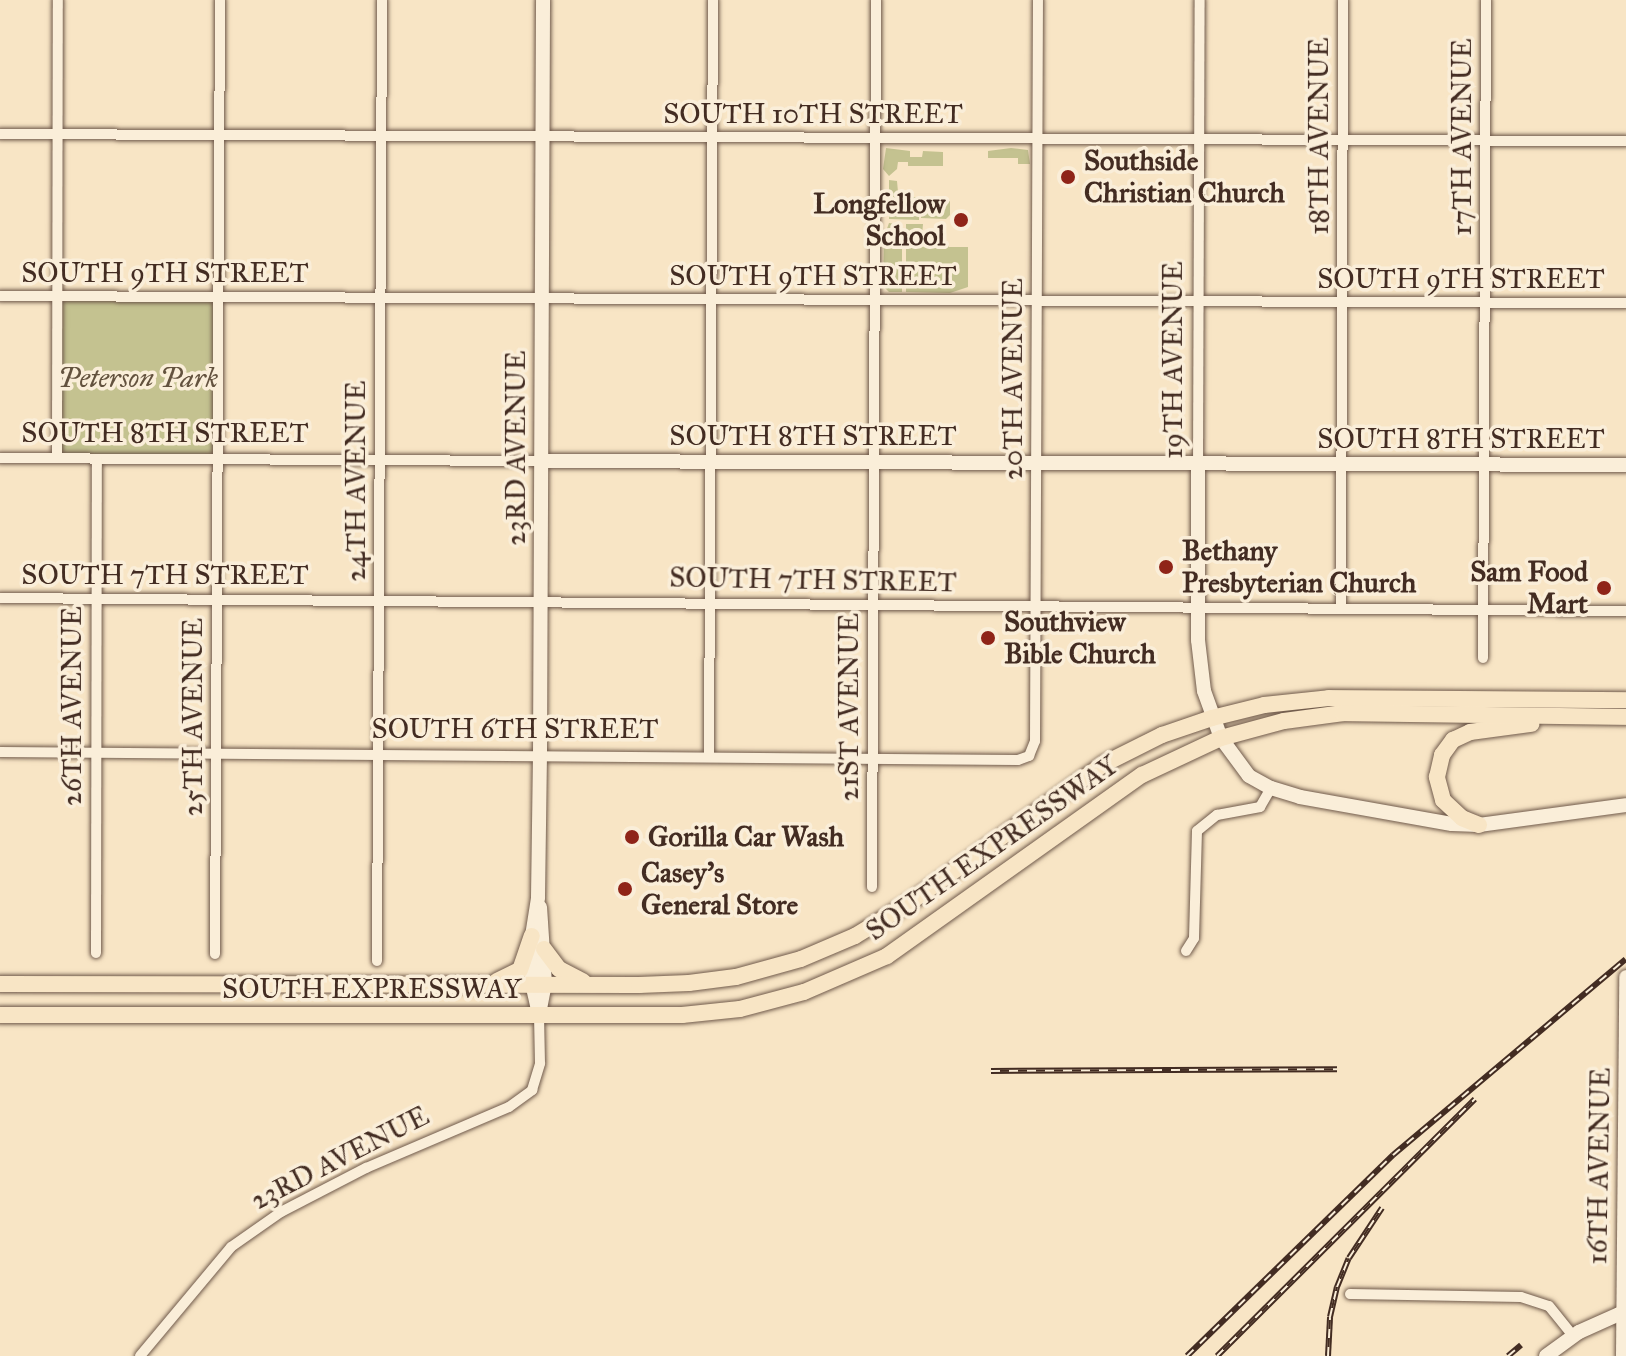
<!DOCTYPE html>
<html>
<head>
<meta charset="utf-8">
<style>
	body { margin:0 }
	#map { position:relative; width:1626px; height:1356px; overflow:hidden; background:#f8e5c5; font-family:"IM FELL Great Primer",serif }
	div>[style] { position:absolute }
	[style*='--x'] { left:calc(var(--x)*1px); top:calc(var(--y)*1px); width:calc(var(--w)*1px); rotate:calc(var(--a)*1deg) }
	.green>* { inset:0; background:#c4c290; transform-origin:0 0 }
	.roads { filter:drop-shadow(0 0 2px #705a4b) drop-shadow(0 0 2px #705a4b) }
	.street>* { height:10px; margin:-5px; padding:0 5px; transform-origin:5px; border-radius:5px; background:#faeed9 }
	.secondary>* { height:14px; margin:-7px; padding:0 7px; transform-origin:7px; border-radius:7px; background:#faeed9 }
	.primary>* { height:16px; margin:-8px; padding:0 8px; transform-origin:8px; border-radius:8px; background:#f8e5c5 }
	.rail>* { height:6px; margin-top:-3px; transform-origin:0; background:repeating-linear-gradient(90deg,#faeed9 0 9px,#432c22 0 18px); box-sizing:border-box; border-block:2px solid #432c22 }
	.dots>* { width:22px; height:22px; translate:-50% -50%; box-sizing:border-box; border:4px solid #faeed9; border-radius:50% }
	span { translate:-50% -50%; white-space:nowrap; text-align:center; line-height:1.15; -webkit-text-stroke:7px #faeed9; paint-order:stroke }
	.street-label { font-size:28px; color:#432c22 }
	.poi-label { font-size:28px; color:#432c22; font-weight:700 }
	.left { translate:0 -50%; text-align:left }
	.right { translate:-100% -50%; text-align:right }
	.park-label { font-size:28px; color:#63523e; font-style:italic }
</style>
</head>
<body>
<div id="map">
	<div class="green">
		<i style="clip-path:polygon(886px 148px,910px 151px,910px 157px,922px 157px,923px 151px,943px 152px,943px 166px,908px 166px,908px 162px,898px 162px,897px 169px,889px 176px,883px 169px)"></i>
		<i style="clip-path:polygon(1011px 148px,1028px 150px,1030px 164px,1018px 164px,1018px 158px,988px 158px,988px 151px)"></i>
		<i style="clip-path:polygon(889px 180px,897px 181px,899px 203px,906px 203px,908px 197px,919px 197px,919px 220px,889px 219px,889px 206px,894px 203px,889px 203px)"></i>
		<i style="clip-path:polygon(922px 197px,935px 198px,938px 204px,950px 201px,950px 215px,946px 219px,921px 218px)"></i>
		<i style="clip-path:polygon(889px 223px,902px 225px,902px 292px,889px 292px,883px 286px,884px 237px)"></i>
		<i style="clip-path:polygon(906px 224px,923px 224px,922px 236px,925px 238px,945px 238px,949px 247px,968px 247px,968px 287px,950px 293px,906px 292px)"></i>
		<i style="left:57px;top:297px;width:162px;height:161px"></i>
	</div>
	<div class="roads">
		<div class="street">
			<i style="--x:0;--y:134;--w:1626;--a:0.25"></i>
			<i style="--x:0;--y:296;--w:1626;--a:0.25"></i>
			<i style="--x:0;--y:458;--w:542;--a:0.32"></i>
			<i style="--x:57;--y:458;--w:458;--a:-89.9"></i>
			<i style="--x:1198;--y:464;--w:464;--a:-89.8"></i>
			<i style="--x:0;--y:598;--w:1626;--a:0.46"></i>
			<i style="--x:1341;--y:609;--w:609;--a:-89.81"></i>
			<i style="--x:1483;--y:658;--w:658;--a:-89.74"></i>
			<i style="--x:0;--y:752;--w:1018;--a:0.45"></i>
			<i style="--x:1018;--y:760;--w:12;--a:-20"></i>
			<i style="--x:1029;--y:756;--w:16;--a:-68"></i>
			<i style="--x:1035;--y:741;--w:741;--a:-89.77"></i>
			<i style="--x:709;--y:756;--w:756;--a:-89.7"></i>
			<i style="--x:872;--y:887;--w:887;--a:-89.74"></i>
			<i style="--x:1186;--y:951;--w:15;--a:-58"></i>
			<i style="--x:1194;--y:938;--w:107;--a:-88.4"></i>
			<i style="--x:1197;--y:831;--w:26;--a:-39"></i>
			<i style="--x:1217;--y:815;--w:44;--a:-10.5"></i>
			<i style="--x:1260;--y:807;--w:22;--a:-60"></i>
			<i style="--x:96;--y:953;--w:494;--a:-89.9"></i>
			<i style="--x:215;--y:954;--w:954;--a:-89.7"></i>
			<i style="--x:377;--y:961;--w:961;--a:-89.7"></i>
			<i style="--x:1350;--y:1294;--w:171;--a:1"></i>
			<i style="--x:1521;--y:1297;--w:29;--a:18"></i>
			<i style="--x:1549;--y:1306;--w:38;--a:51"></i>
			<i style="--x:140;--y:1356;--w:142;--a:-50.1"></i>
			<i style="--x:231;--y:1247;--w:61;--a:-35"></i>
			<i style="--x:281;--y:1212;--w:96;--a:-27.4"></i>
			<i style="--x:366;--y:1168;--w:155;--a:-23.1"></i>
			<i style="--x:509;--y:1107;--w:29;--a:-36"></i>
			<i style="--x:532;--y:1090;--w:28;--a:-73"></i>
			<i style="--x:540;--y:1063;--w:49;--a:-91.2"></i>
		</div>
		<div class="secondary">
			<i style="--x:542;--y:461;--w:1084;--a:0.21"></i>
			<i style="--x:1198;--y:464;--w:176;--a:90"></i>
			<i style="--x:1198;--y:640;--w:51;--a:83.3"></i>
			<i style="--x:1204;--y:691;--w:50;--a:70.1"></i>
			<i style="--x:1221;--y:738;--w:47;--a:53.6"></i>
			<i style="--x:1249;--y:776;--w:25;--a:29"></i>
			<i style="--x:1271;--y:788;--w:30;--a:17"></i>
			<i style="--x:1300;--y:797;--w:154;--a:10.1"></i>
			<i style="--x:1452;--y:824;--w:27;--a:2"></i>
			<i style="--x:1479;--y:825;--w:148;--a:-7.7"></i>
			<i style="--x:539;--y:1014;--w:31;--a:-103"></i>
			<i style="--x:532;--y:984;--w:48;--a:-90"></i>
			<i style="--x:532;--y:936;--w:39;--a:-81"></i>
			<i style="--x:538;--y:897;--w:142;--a:-89.2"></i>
			<i style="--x:540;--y:755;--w:755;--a:-89.77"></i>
			<i style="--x:539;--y:1014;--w:31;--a:-79"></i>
			<i style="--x:545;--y:984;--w:77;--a:-93.7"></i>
			<i style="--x:1546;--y:1356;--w:41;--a:-36"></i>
			<i style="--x:1579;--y:1332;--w:51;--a:-24.1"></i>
			<i style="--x:1623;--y:1356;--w:379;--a:-89.5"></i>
		</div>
		<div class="primary">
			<i style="--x:1479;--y:825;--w:18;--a:-158"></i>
			<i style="--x:1462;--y:818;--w:26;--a:-137"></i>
			<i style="--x:1443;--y:800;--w:24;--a:-105"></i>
			<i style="--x:1437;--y:777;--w:23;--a:-77"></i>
			<i style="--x:1442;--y:755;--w:19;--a:-54"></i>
			<i style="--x:1453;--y:740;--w:19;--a:-25"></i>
			<i style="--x:1470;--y:732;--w:62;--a:-7.5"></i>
			<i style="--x:544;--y:949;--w:25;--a:53"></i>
			<i style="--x:559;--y:969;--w:27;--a:27"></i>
			<i style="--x:497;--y:981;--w:25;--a:-26"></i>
			<i style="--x:520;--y:970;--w:36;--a:-71"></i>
			<i style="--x:0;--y:984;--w:639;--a:0.09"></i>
			<i style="--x:639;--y:985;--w:50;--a:-2.3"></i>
			<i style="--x:689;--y:983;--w:47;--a:-7.3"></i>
			<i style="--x:736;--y:977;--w:67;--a:-15.5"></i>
			<i style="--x:801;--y:959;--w:59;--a:-23.1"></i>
			<i style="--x:855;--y:936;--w:63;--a:-31.4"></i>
			<i style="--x:909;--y:903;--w:239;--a:-35.5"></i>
			<i style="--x:1104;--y:764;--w:65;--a:-26.6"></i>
			<i style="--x:1162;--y:735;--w:53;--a:-18.8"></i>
			<i style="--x:1212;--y:718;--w:54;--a:-14"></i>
			<i style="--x:1264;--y:705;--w:65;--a:-6.1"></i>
			<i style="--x:1329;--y:698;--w:297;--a:0.4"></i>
			<i style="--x:0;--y:1015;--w:682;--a:0"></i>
			<i style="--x:682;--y:1015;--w:58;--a:-5.9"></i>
			<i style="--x:740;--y:1009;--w:66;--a:-14.9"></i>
			<i style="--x:804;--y:992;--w:90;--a:-23.4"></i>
			<i style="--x:887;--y:956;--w:313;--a:-35.4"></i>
			<i style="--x:1142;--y:775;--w:87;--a:-25.1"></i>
			<i style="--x:1221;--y:738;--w:65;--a:-15.1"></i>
			<i style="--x:1284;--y:721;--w:60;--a:-7.7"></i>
			<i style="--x:1343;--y:713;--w:283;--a:0.8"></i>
		</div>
	</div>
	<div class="rail">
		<i style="--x:991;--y:1071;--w:346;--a:-0.3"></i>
		<i style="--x:1187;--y:1356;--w:288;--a:-44.3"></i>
		<i style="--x:1393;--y:1155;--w:304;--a:-40.1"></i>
		<i style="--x:1217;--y:1356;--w:364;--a:-44.9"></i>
		<i style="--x:1328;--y:1356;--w:39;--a:-87"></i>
		<i style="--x:1330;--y:1317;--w:31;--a:-77"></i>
		<i style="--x:1337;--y:1287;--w:31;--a:-68"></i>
		<i style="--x:1349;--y:1258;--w:60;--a:-56.6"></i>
		<i style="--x:1508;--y:1356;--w:17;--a:-40"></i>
	</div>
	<div class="dots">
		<i style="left:1068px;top:177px;background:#8f2418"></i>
		<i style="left:961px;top:220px;background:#8f2418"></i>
		<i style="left:1166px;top:567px;background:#8f2418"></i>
		<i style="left:1604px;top:588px;background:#8f2418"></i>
		<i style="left:988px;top:638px;background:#8f2418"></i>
		<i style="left:632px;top:837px;background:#8f2418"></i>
		<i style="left:625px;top:889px;background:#8f2418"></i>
	</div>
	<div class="street-label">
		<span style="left:813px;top:114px">SOUTH 10TH STREET</span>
		<span style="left:1319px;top:136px;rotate:-90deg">18TH AVENUE</span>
		<span style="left:1462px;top:137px;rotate:-90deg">17TH AVENUE</span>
		<span style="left:165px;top:273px">SOUTH 9TH STREET</span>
		<span style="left:813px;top:276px">SOUTH 9TH STREET</span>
		<span style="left:1461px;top:279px">SOUTH 9TH STREET</span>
		<span style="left:1173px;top:360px;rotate:-90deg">19TH AVENUE</span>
		<span style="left:1013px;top:379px;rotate:-90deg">20TH AVENUE</span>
		<span style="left:165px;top:433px">SOUTH 8TH STREET</span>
		<span style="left:813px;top:436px">SOUTH 8TH STREET</span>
		<span style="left:1461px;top:439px">SOUTH 8TH STREET</span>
		<span style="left:516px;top:448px;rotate:-90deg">23RD AVENUE</span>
		<span style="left:356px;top:481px;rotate:-90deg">24TH AVENUE</span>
		<span style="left:165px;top:575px">SOUTH 7TH STREET</span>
		<span style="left:813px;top:580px;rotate:1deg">SOUTH 7TH STREET</span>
		<span style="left:72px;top:706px;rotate:-90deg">26TH AVENUE</span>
		<span style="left:849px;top:707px;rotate:-90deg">21ST AVENUE</span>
		<span style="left:193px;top:717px;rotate:-90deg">25TH AVENUE</span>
		<span style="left:515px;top:729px">SOUTH 6TH STREET</span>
		<span style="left:992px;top:848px;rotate:-35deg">SOUTH EXPRESSWAY</span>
		<span style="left:372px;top:989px">SOUTH EXPRESSWAY</span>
		<span style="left:340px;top:1158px;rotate:-27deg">23RD AVENUE</span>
		<span style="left:1599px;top:1166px;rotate:-89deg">16TH AVENUE</span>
	</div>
	<div class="poi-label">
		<span class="left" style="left:1084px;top:177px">Southside<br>Christian Church</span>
		<span class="right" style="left:945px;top:220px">Longfellow<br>School</span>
		<span class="left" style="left:1182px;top:567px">Bethany<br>Presbyterian Church</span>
		<span class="right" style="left:1588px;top:588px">Sam Food<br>Mart</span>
		<span class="left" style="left:1004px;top:638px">Southview<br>Bible Church</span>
		<span class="left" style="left:648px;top:837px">Gorilla Car Wash</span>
		<span class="left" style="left:641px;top:889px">Casey's<br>General Store</span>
	</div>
	<div class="park-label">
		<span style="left:138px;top:378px">Peterson Park</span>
	</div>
</div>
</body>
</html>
